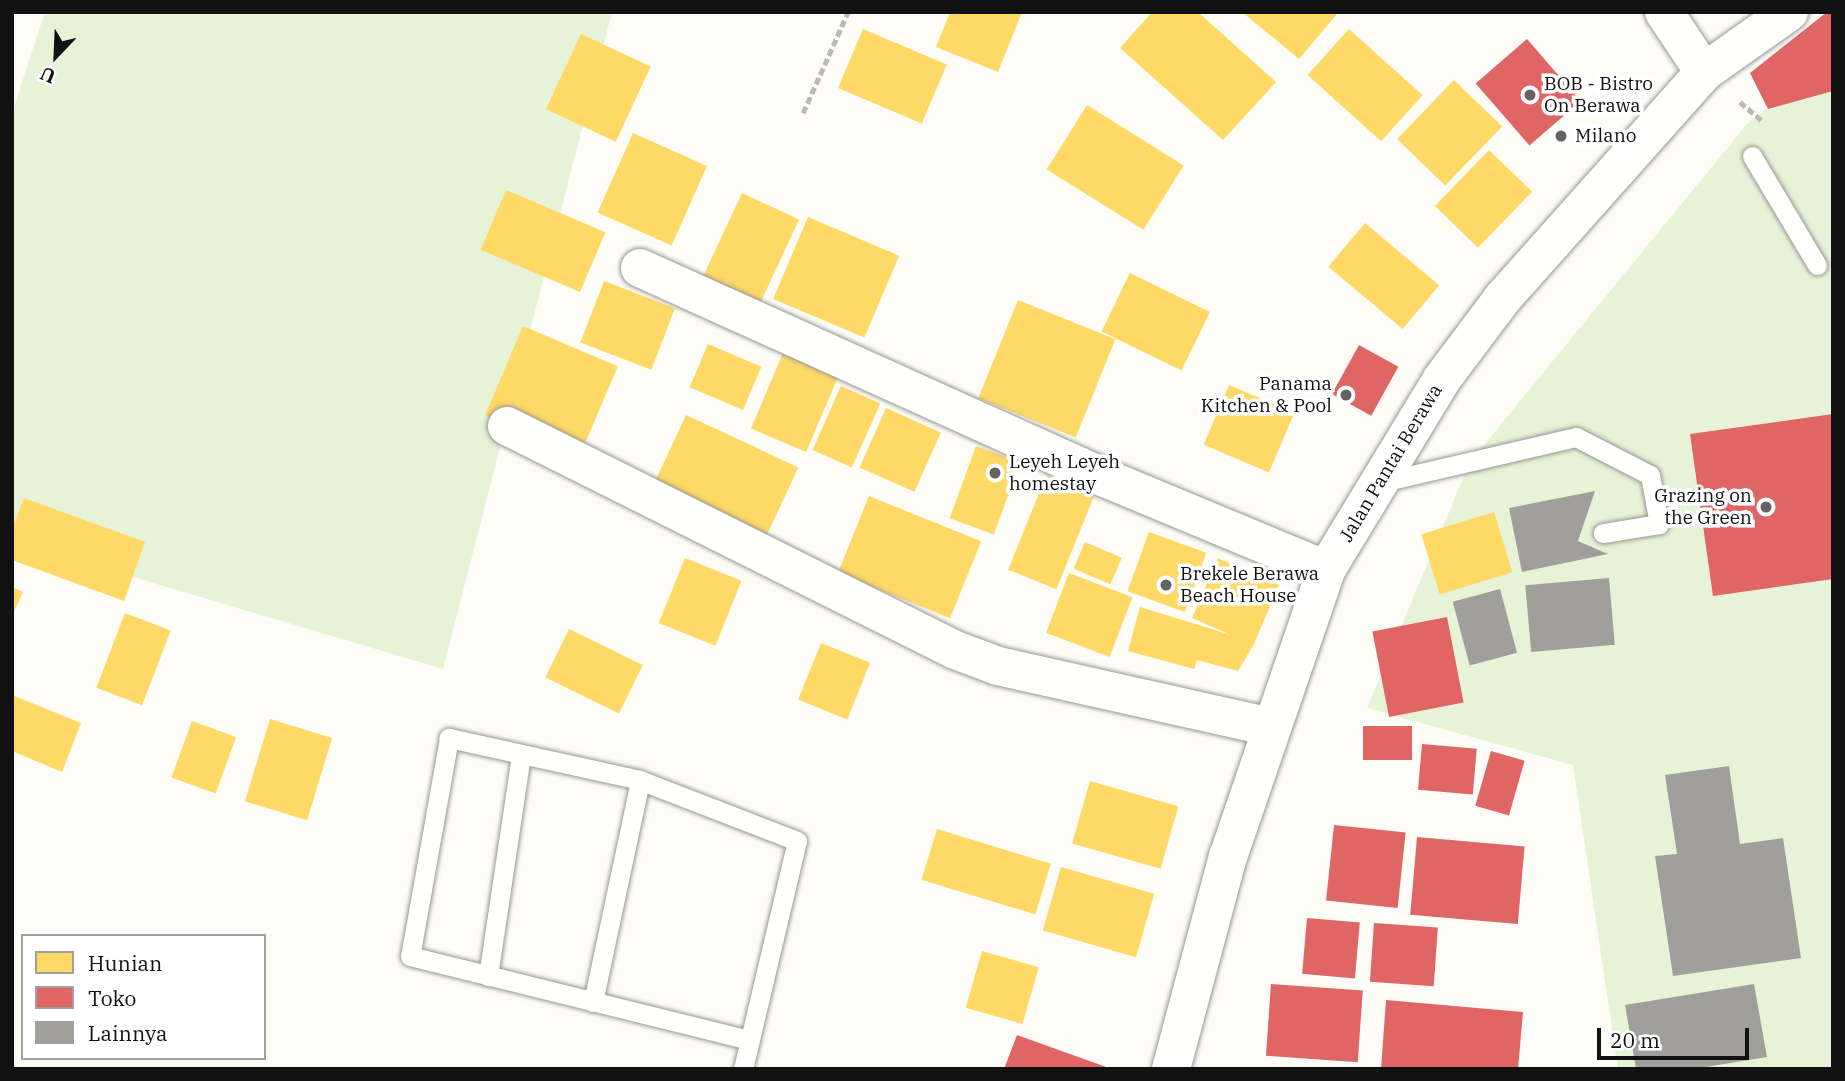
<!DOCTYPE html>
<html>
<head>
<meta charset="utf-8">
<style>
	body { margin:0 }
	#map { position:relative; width:1845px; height:1081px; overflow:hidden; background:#fdfcf7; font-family:"IBM Plex Serif",serif }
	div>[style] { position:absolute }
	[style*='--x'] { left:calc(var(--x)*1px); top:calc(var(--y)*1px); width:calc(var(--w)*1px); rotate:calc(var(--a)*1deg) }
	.green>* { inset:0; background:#e7f3d7 }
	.homes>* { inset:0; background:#ffd966; transform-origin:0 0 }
	.shops>* { inset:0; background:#e06666; transform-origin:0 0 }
	.building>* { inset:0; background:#a19f9c; transform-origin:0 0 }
	.path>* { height:4.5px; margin-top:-2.25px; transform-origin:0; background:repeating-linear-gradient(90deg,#b9b9b8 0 7px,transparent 0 10.5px) }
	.roads { filter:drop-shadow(0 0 2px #979795) drop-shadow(0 0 2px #979795) }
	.lane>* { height:19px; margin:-9.5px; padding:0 9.5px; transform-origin:9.5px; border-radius:9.5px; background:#fffffe }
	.street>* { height:38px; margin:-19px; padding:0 19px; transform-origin:19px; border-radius:19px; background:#fffffe }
	.dots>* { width:19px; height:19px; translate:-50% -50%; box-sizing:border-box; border:4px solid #fff; border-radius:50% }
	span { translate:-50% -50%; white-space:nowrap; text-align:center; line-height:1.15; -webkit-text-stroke:7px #fff; paint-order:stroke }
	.poi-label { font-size:19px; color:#111 }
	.left { translate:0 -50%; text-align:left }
	.right { translate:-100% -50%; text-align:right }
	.street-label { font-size:19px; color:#111 }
	.frame { position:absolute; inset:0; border:14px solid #111; pointer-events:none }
	.legend { position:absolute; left:21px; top:934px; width:245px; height:126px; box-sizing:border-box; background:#fff; border:2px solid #a0a0a0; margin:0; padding:9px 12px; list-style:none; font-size:21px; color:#111 }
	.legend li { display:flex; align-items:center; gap:14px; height:35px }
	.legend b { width:35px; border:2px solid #a0a0a0 }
	.north { position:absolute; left:21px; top:21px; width:70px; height:70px; -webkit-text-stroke:5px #fff; paint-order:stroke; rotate:203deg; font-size:19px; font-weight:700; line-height:28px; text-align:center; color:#111 }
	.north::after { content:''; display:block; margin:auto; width:24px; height:32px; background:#111; clip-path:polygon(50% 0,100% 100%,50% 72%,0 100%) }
	.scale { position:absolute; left:1597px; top:1028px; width:152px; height:32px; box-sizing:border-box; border:4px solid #111; border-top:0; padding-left:9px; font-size:21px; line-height:24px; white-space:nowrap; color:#111; -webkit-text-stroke:5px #fff; paint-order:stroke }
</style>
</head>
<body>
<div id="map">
	<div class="green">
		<i style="clip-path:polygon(45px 12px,612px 12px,443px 669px,12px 541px,12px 113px)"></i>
		<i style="clip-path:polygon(1833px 58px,1833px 1069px,1618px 1069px,1573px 765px,1367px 708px,1470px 462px,1747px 124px)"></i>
	</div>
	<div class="homes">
		<i style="clip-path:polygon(950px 12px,1022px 12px,998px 72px,936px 47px)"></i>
		<i style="clip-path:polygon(1152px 12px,1198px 12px,1276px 82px,1223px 140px,1120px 48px)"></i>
		<i style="clip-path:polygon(1242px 12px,1336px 12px,1337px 14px,1299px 59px)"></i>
		<i style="left:863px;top:29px;width:91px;height:64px;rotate:23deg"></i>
		<i style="left:1349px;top:29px;width:99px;height:62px;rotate:42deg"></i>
		<i style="left:581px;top:34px;width:77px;height:83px;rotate:25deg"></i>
		<i style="left:1454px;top:80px;width:67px;height:82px;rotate:44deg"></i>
		<i style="left:1087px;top:105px;width:114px;height:76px;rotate:32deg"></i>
		<i style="left:633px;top:133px;width:81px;height:87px;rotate:24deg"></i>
		<i style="left:1489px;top:150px;width:60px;height:78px;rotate:44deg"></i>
		<i style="left:506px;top:190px;width:108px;height:65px;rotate:23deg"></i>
		<i style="left:742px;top:193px;width:63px;height:99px;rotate:25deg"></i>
		<i style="left:808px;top:217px;width:99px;height:89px;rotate:23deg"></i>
		<i style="left:1365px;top:223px;width:97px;height:57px;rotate:40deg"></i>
		<i style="left:1130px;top:273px;width:89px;height:65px;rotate:26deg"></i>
		<i style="left:604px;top:281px;width:76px;height:66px;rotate:21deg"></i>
		<i style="left:1018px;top:300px;width:105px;height:106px;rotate:22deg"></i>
		<i style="left:523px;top:326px;width:103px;height:97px;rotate:23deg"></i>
		<i style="left:708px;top:344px;width:58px;height:47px;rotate:23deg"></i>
		<i style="left:783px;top:353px;width:60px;height:82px;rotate:23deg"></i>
		<i style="left:1229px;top:385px;width:71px;height:65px;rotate:23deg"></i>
		<i style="left:841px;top:386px;width:43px;height:70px;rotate:24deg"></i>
		<i style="left:886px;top:408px;width:60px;height:65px;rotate:24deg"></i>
		<i style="left:686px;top:415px;width:124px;height:75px;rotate:25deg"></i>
		<i style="left:976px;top:446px;width:47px;height:77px;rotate:20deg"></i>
		<i style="left:1046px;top:476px;width:52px;height:101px;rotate:22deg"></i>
		<i style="left:869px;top:496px;width:121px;height:83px;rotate:22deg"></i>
		<i style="clip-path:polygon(24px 498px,145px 542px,124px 601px,12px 560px,12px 529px)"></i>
		<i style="left:1494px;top:512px;width:63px;height:76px;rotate:73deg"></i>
		<i style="left:1149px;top:532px;width:61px;height:63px;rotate:20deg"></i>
		<i style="left:1085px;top:542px;width:40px;height:29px;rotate:23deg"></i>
		<i style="left:685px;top:558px;width:61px;height:70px;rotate:22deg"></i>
		<i style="clip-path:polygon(1218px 558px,1279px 585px,1254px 644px,1238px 671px,1197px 660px,1194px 669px,1128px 651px,1140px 607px,1231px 635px,1192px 618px)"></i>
		<i style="left:1069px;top:573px;width:68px;height:64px;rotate:21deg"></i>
		<i style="clip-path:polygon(12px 587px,23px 592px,12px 616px)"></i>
		<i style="left:125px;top:613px;width:49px;height:80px;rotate:21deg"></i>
		<i style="left:569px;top:629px;width:82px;height:54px;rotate:26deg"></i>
		<i style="left:821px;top:643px;width:53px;height:61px;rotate:22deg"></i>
		<i style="clip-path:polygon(12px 695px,81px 723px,62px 772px,12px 751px)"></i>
		<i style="left:270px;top:719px;width:65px;height:86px;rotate:17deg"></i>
		<i style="left:192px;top:721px;width:47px;height:60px;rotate:20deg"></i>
		<i style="left:1090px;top:781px;width:92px;height:65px;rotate:16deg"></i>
		<i style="left:937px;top:829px;width:119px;height:53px;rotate:17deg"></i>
		<i style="left:1061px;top:867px;width:97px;height:66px;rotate:16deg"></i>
		<i style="left:982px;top:951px;width:59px;height:59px;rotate:16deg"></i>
	</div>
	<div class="shops">
		<i style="clip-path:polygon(1827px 12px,1833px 12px,1833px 91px,1768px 109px,1750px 73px)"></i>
		<i style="left:1527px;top:39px;width:82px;height:68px;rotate:49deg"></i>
		<i style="left:1359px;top:345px;width:45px;height:56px;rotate:29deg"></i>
		<i style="clip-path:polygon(1833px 414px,1833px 579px,1713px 596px,1690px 434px)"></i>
		<i style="left:1447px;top:617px;width:87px;height:76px;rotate:79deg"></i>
		<i style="left:1412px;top:726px;width:34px;height:49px;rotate:90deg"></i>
		<i style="left:1422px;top:744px;width:55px;height:46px;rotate:5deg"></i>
		<i style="left:1491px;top:751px;width:35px;height:57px;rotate:16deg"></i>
		<i style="left:1334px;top:825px;width:72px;height:76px;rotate:6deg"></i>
		<i style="left:1417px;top:837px;width:108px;height:78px;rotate:5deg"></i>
		<i style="left:1307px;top:918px;width:53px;height:56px;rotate:5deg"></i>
		<i style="left:1374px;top:923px;width:64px;height:59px;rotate:4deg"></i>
		<i style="left:1271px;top:984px;width:92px;height:72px;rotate:4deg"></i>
		<i style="clip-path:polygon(1386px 1000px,1523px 1012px,1518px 1069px,1381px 1069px)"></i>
		<i style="clip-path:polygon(1017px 1035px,1109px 1068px,1109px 1069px,1004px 1069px)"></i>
	</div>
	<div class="building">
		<i style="clip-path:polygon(1595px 491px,1578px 541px,1608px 554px,1522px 572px,1509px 508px)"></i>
		<i style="left:1609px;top:578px;width:67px;height:84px;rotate:85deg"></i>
		<i style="left:1500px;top:589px;width:66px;height:49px;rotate:75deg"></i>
		<i style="clip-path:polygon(1729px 766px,1740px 844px,1783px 838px,1801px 958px,1673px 976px,1655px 856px,1677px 854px,1665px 775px)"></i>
		<i style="clip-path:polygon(1754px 984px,1767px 1057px,1694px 1069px,1636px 1069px,1625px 1005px)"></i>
	</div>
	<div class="path">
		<i style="--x:1740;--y:102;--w:30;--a:40"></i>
		<i style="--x:803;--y:113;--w:111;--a:-66"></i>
	</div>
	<div class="roads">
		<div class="lane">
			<i style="--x:1752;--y:156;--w:127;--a:59.2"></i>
			<i style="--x:1382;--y:482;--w:199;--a:-13.1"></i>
			<i style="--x:1576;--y:437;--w:83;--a:27.2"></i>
			<i style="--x:1650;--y:475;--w:50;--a:79.6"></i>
			<i style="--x:1659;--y:524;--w:57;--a:170.9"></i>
			<i style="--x:488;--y:976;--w:224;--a:-81.5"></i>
			<i style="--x:593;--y:1002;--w:227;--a:-78"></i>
			<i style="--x:743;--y:1069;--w:234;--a:-76.7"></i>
			<i style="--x:797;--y:841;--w:168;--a:-158.8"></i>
			<i style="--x:640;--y:780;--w:196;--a:-167.6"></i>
			<i style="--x:449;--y:738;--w:221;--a:100.1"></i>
			<i style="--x:410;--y:956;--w:350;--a:13.9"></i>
		</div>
		<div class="street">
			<i style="--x:1664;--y:12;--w:72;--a:56.3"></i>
			<i style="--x:640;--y:268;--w:510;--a:24.3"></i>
			<i style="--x:1105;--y:478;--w:239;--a:22.6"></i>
			<i style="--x:507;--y:426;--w:501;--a:26.57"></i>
			<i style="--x:955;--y:650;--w:46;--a:20.4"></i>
			<i style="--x:998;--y:666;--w:279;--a:12.6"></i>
			<i style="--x:1171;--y:1069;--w:220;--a:-75"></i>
			<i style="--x:1228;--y:857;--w:303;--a:-71.1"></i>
			<i style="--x:1326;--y:570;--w:223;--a:-58.7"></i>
			<i style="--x:1442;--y:379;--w:100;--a:-53.1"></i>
			<i style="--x:1502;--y:299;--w:304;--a:-48.3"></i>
			<i style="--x:1704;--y:72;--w:104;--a:-35.2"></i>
		</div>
	</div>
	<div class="dots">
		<i style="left:1530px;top:95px;background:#646362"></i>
		<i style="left:1561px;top:136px;background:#646362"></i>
		<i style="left:1346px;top:395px;background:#646362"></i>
		<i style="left:995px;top:473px;background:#646362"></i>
		<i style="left:1766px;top:507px;background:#646362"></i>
		<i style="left:1166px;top:585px;background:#646362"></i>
	</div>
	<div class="poi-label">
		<span class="left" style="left:1544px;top:95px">BOB - Bistro<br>On Berawa</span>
		<span class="left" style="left:1575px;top:136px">Milano</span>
		<span class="right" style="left:1332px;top:395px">Panama<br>Kitchen &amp; Pool</span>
		<span class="left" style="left:1009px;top:473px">Leyeh Leyeh<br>homestay</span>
		<span class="right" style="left:1752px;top:507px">Grazing on<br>the Green</span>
		<span class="left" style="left:1180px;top:585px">Brekele Berawa<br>Beach House</span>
	</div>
	<div class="street-label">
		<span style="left:1391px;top:463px;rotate:-59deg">Jalan Pantai Berawa</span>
	</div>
	<div class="frame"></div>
	<ul class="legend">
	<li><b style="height:19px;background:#ffd966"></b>Hunian</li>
	<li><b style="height:19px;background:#e06666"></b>Toko</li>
	<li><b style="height:19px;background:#a19f9c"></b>Lainnya</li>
	</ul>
	<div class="north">U</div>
	<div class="scale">20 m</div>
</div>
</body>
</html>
